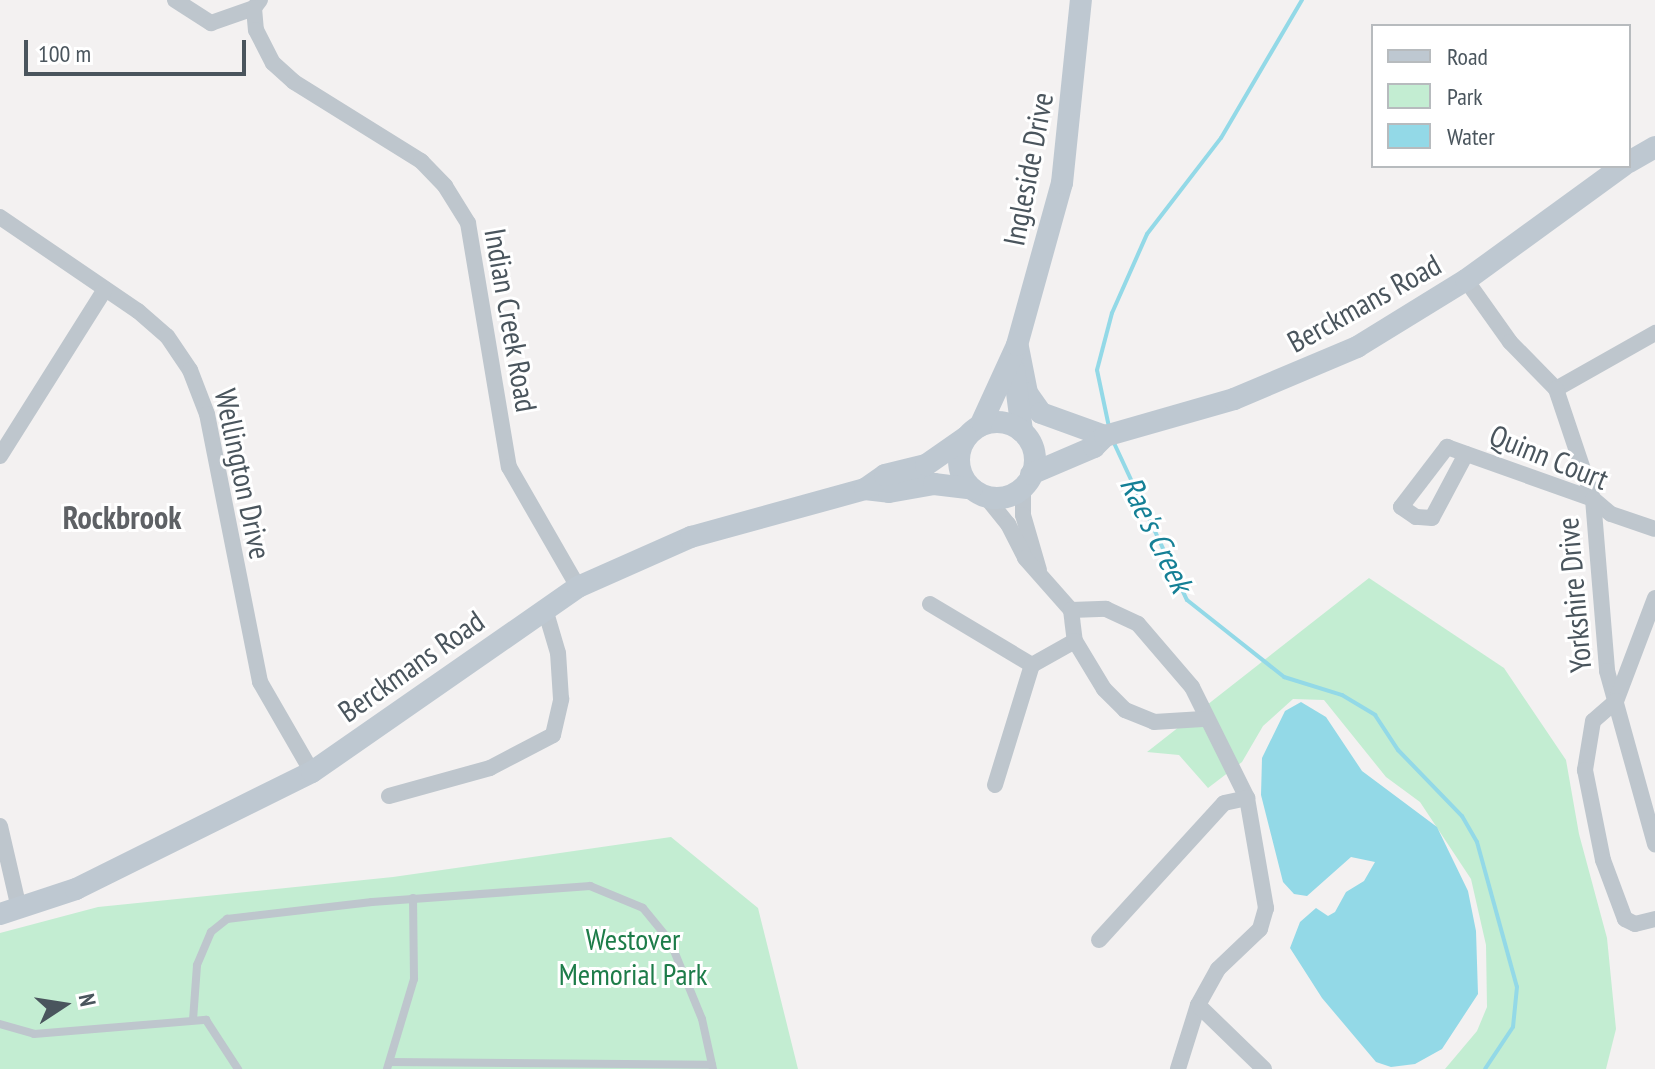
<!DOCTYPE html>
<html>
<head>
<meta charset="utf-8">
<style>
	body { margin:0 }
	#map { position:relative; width:1655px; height:1069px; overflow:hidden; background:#f3f1f1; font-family:"PT Sans Narrow",sans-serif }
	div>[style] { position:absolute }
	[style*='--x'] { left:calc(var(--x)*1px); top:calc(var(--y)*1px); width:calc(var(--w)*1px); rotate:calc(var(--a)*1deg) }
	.green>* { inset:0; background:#c3edd2 }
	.water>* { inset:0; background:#93d9e7 }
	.stream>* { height:4px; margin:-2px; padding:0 2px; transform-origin:2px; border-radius:2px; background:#93d9e7 }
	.lane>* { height:8px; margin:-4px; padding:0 4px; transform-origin:4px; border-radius:4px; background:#bec6cd }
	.street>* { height:16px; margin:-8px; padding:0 8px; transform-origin:8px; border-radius:8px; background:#bec6cd }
	.secondary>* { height:22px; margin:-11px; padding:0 11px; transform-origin:11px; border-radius:11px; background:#bec8d1 }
	.secondary>.ring { margin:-11px; padding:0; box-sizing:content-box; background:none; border:22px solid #bec8d1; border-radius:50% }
	span { translate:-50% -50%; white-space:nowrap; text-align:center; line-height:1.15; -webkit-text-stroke:6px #fff; paint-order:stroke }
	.street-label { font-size:30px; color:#4a555d }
	.park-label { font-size:30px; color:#1d7c49 }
	.neighbourhood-label { font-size:32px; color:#5e6165; font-weight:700 }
	.water-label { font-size:32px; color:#158096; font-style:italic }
	.legend { position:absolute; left:1371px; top:24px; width:260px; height:144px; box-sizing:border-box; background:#fff; border:2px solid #b7bbbe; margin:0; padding:10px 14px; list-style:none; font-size:24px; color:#4a555d }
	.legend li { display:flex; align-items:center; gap:16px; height:40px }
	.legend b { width:40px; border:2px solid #b7bbbe }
	.north { position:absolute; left:24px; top:965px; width:80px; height:80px; -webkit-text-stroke:6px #fff; paint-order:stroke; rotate:78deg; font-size:22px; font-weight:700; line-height:32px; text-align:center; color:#4a555d }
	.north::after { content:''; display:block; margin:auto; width:28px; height:36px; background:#4a555d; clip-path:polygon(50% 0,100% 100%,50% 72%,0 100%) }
	.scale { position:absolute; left:24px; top:40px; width:222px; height:36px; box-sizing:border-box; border:4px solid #4a555d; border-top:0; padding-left:10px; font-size:24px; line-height:28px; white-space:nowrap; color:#4a555d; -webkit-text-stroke:6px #fff; paint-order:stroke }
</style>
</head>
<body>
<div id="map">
	<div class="green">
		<i style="clip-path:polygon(1369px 578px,1504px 668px,1566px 760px,1579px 834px,1607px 938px,1616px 1029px,1606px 1069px,1445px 1069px,1477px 1031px,1487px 1007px,1486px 945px,1471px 879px,1420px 802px,1386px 777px,1324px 700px,1293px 699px,1263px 726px,1242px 762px,1208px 788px,1179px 755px,1147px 752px)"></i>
		<i style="clip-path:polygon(671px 837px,758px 908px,798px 1069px,0 1069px,0 933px,98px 907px,393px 877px)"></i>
	</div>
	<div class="water">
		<i style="clip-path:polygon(1301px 702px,1326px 717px,1362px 771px,1437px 827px,1468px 891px,1476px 931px,1478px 994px,1442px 1049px,1415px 1064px,1391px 1067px,1376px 1062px,1322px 998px,1290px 948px,1300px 922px,1316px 908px,1328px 916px,1335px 912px,1346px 892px,1364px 881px,1375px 862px,1351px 857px,1307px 896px,1294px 894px,1283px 882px,1261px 795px,1262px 758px,1285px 711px)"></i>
	</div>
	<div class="stream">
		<i style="--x:1109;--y:427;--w:58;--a:-101.9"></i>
		<i style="--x:1097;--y:370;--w:59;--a:-75.3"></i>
		<i style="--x:1112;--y:313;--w:86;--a:-66.1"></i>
		<i style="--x:1147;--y:234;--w:121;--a:-52.4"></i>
		<i style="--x:1221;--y:138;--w:160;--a:-59.6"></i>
		<i style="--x:1114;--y:443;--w:173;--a:65.1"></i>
		<i style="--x:1187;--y:600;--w:124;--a:38.4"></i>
		<i style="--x:1284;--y:677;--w:61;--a:17.2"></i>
		<i style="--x:1342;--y:695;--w:39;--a:31"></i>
		<i style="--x:1375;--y:715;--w:42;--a:56.7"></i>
		<i style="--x:1398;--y:750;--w:92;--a:45.9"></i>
		<i style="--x:1462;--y:816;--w:30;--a:60"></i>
		<i style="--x:1477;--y:842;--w:150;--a:74.6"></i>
		<i style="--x:1517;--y:987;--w:40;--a:95.7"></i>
		<i style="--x:1513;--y:1027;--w:50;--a:123.7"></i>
	</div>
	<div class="lane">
		<i style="--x:193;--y:1020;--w:55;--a:-85.8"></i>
		<i style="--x:197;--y:965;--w:36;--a:-67"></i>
		<i style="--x:211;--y:932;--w:21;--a:-39"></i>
		<i style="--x:227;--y:919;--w:146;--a:-6.7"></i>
		<i style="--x:372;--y:902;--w:219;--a:-4.2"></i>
		<i style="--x:590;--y:886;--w:57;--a:22.5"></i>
		<i style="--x:643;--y:908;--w:43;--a:50.7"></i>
		<i style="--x:670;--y:941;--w:84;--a:67.7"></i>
		<i style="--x:702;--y:1019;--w:51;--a:77.6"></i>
		<i style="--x:0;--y:1024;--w:35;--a:16"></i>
		<i style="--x:34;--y:1034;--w:173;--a:-4.7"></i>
		<i style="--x:206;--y:1020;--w:59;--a:56.9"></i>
		<i style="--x:390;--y:1062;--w:322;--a:0.5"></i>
		<i style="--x:387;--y:1069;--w:94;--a:-73.3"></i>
		<i style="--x:414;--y:979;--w:81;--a:-90.7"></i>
	</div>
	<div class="street">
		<i style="--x:175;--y:0;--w:43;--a:32.6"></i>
		<i style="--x:211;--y:23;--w:46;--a:-19.2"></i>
		<i style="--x:260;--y:0;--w:10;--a:127"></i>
		<i style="--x:254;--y:8;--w:22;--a:85"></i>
		<i style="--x:256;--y:30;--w:37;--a:63"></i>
		<i style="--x:273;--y:63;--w:28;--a:42"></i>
		<i style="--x:294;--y:82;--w:150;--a:31.9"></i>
		<i style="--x:421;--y:161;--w:35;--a:46"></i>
		<i style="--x:445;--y:186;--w:44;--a:58.1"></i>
		<i style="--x:468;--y:223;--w:247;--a:80.5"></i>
		<i style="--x:509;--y:467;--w:138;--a:60.1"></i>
		<i style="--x:0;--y:217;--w:167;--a:34.3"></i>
		<i style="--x:138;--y:311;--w:38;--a:41"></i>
		<i style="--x:167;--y:336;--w:41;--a:55.9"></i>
		<i style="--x:190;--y:370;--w:47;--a:68.9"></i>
		<i style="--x:207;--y:414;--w:273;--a:78.8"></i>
		<i style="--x:260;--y:682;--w:104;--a:60"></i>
		<i style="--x:1466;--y:280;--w:76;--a:54.6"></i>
		<i style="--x:1510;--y:342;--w:66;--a:45.6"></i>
		<i style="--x:1556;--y:389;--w:114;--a:-29.5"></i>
		<i style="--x:1556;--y:389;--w:116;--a:71.4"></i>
		<i style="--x:1593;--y:499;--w:173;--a:85.3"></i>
		<i style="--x:1607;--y:671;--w:180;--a:74.5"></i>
		<i style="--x:1466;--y:454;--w:72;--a:118"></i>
		<i style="--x:1432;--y:518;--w:16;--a:-176"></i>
		<i style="--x:1416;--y:517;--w:18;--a:-146"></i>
		<i style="--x:1401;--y:507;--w:76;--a:-52.5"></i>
		<i style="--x:1447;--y:447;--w:155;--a:19.6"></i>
		<i style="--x:1593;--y:499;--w:23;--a:40"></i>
		<i style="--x:1611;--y:514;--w:46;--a:18.8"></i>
		<i style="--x:0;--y:456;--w:197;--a:-57.8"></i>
		<i style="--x:1023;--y:486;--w:29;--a:90"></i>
		<i style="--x:1023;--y:515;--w:57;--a:73.8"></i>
		<i style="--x:986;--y:497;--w:35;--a:51"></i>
		<i style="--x:1008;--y:524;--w:38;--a:63"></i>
		<i style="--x:1025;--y:558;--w:69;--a:48.5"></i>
		<i style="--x:1655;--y:598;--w:110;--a:110.7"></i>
		<i style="--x:1616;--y:701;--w:30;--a:139"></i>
		<i style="--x:1593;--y:721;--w:50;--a:99.3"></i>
		<i style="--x:1585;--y:770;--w:92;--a:78.7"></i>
		<i style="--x:1603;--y:860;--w:63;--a:69.6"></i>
		<i style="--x:1625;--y:919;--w:11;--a:27"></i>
		<i style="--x:1635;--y:924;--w:21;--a:-14"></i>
		<i style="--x:930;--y:604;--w:119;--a:30.9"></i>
		<i style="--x:1032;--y:665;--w:49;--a:-29.2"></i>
		<i style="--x:1071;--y:610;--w:35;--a:-2"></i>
		<i style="--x:1106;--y:609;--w:35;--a:25"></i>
		<i style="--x:1138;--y:624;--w:83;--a:49.4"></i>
		<i style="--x:1192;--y:687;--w:124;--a:63.6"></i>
		<i style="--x:1247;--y:798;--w:112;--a:80.2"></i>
		<i style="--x:1266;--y:908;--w:22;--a:106"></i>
		<i style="--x:1260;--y:929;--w:58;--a:136.4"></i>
		<i style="--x:1218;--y:969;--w:41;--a:119.1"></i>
		<i style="--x:1198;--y:1005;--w:67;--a:107.4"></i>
		<i style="--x:1071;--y:610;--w:31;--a:83"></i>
		<i style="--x:1075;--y:641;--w:56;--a:58.9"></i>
		<i style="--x:1104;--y:689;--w:30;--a:45"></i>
		<i style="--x:1125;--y:710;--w:31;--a:22"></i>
		<i style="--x:1154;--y:722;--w:49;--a:-3.5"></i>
		<i style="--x:995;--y:785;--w:126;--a:-72.9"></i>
		<i style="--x:389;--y:796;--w:105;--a:-15.5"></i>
		<i style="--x:490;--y:768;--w:71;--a:-27.6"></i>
		<i style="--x:553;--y:735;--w:37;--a:-77"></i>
		<i style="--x:561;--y:699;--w:46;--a:-93.7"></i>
		<i style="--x:558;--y:653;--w:46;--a:-106.5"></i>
		<i style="--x:0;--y:826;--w:84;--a:77"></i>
		<i style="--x:1099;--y:940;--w:185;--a:-47.6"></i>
		<i style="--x:1224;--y:803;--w:24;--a:-12"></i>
		<i style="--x:1198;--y:1005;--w:92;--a:44.1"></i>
	</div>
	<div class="secondary">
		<i style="--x:1629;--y:162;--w:30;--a:-30"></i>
		<i style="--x:1018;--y:347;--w:47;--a:78.9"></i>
		<i style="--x:1027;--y:393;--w:24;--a:55"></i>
		<i style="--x:1041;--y:413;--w:68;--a:19.8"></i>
		<i style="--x:1014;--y:370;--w:62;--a:82.5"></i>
		<i class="ring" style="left:959px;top:422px;width:54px;height:54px"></i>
		<i style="--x:980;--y:426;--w:89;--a:-65.4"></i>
		<i style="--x:1017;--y:345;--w:168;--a:-74.5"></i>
		<i style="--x:1062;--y:183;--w:184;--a:-84.1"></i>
		<i style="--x:1031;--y:474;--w:69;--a:-23.2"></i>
		<i style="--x:1094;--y:447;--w:16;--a:-45"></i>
		<i style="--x:1105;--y:436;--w:134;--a:-16"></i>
		<i style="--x:1234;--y:399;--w:134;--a:-22.9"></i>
		<i style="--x:1357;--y:347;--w:128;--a:-31.6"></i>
		<i style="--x:1466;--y:280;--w:194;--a:-36"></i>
		<i style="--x:865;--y:489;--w:24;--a:7"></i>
		<i style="--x:889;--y:492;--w:46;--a:-10.1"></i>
		<i style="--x:934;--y:484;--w:38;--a:7"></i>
		<i style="--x:0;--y:914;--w:80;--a:-18.2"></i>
		<i style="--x:76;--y:889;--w:263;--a:-26.4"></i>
		<i style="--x:312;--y:772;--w:324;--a:-34.8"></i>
		<i style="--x:578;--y:587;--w:124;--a:-23.9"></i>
		<i style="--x:691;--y:537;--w:180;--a:-15.4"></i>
		<i style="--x:865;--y:489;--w:24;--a:-35"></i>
		<i style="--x:885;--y:475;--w:42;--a:-13.7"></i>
		<i style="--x:926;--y:465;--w:49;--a:-35"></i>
	</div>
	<div class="street-label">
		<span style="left:1028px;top:169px;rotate:-79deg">Ingleside Drive</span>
		<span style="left:1364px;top:303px;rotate:-29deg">Berckmans Road</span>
		<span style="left:511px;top:320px;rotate:80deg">Indian Creek Road</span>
		<span style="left:1549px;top:457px;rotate:22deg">Quinn Court</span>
		<span style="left:243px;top:474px;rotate:78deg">Wellington Drive</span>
		<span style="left:1574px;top:595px;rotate:-95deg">Yorkshire Drive</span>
		<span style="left:411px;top:666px;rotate:-35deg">Berckmans Road</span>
	</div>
	<div class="park-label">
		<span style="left:633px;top:956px">Westover<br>Memorial Park</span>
	</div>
	<div class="neighbourhood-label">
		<span style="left:122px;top:517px">Rockbrook</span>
	</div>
	<div class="water-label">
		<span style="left:1157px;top:534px;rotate:64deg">Rae's Creek</span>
	</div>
	<ul class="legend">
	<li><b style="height:10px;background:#bec8d1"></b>Road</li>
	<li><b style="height:22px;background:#c3edd2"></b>Park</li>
	<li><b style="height:22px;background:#93d9e7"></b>Water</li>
	</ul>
	<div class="north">N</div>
	<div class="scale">100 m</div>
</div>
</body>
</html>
